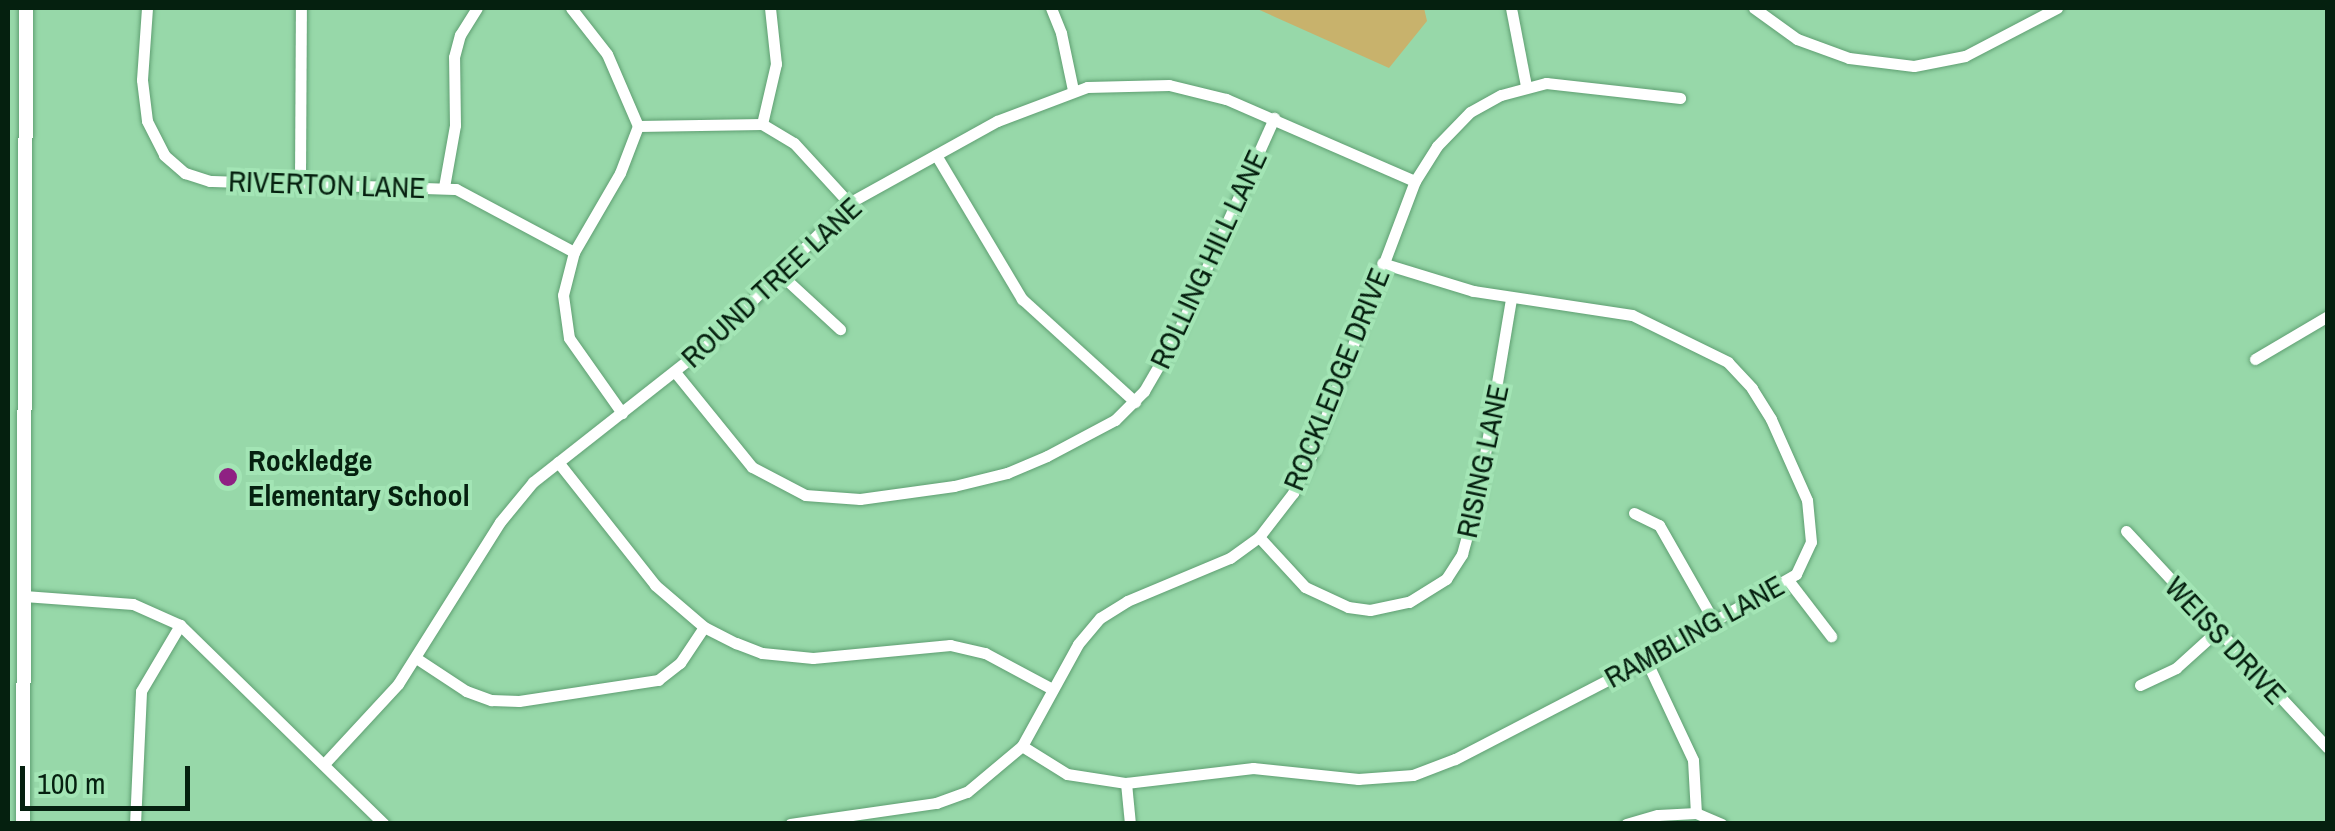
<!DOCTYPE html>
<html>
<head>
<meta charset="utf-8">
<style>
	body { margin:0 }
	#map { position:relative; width:2335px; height:831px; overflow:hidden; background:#97d8a9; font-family:"Archivo Narrow",sans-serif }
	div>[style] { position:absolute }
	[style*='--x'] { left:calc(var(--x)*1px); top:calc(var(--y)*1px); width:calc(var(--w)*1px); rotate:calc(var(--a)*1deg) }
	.green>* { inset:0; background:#c8b26c }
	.roads { filter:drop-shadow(0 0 2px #5f9f72) drop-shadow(0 0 2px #5f9f72) }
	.minor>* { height:11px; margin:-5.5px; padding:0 5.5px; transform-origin:5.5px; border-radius:5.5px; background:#fff }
	.major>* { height:14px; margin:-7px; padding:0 7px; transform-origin:7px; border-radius:7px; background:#fff }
	.dots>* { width:28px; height:28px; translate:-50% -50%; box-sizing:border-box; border:5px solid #a3e5b5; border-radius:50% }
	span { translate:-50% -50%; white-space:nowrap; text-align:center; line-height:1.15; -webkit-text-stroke:8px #a3e5b5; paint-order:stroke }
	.street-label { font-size:30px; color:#05200f }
	.poi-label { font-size:30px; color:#05200f; font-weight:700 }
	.left { translate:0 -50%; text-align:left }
	.frame { position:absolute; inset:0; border:10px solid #05200f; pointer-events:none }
	.scale { position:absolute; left:20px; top:766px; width:170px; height:45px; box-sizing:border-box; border:5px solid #05200f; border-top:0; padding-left:12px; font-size:30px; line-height:35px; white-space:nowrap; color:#05200f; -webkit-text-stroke:8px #a3e5b5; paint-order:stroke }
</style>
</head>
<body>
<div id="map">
	<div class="green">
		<i style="clip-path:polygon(1255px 8px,1424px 8px,1427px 21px,1389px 68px)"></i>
	</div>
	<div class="roads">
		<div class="minor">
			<i style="--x:147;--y:8;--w:72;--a:94"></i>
			<i style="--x:142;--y:80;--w:41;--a:83"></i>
			<i style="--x:147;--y:121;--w:38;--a:63"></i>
			<i style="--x:164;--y:155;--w:28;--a:41"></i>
			<i style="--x:185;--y:173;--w:26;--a:18"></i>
			<i style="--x:210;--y:181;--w:246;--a:1.9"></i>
			<i style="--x:456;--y:189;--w:134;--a:28.1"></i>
			<i style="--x:571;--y:8;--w:58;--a:52"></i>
			<i style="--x:607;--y:54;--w:78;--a:66.7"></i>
			<i style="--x:638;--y:126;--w:50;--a:111"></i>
			<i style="--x:620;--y:173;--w:91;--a:120.2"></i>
			<i style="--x:574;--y:252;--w:44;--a:104.3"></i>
			<i style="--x:563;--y:295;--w:43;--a:82.1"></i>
			<i style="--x:569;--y:338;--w:92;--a:54.8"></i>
			<i style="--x:1051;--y:8;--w:27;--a:68"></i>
			<i style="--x:1061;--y:33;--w:58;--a:78.1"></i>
			<i style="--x:1511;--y:8;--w:79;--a:79.1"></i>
			<i style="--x:1754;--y:8;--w:53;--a:35.8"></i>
			<i style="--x:1797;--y:39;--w:55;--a:20.1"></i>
			<i style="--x:1849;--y:58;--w:65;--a:7"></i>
			<i style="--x:1914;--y:66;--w:52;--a:-11.1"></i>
			<i style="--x:1965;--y:56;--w:104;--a:-27.6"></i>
			<i style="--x:762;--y:124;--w:62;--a:-76.9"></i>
			<i style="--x:776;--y:64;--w:56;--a:-96.1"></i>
			<i style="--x:638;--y:126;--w:124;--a:-0.9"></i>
			<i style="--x:762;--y:124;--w:37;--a:31"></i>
			<i style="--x:794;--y:143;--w:81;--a:47.5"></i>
			<i style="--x:936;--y:155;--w:168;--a:59.2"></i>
			<i style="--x:1022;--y:299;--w:153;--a:42.3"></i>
			<i style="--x:300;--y:183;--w:175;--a:-89.7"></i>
			<i style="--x:444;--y:187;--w:63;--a:-79.9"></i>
			<i style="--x:455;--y:125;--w:68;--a:-90.8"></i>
			<i style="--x:454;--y:57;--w:23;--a:-75"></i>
			<i style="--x:460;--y:35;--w:32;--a:-58"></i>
			<i style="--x:779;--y:273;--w:83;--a:42.6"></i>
			<i style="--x:2255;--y:359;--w:85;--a:-30.5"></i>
			<i style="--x:675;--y:372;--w:122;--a:51"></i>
			<i style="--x:752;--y:467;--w:60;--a:27.8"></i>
			<i style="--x:805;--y:495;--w:55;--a:4.2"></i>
			<i style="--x:860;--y:499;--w:95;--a:-7.9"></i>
			<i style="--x:954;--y:486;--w:55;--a:-13.8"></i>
			<i style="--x:1007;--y:473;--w:43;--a:-23"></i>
			<i style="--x:1047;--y:456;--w:77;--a:-27.9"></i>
			<i style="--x:1115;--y:420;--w:41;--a:-45"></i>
			<i style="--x:1144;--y:391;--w:66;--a:-59.9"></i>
			<i style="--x:1177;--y:334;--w:237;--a:-65.8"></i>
			<i style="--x:558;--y:462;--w:157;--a:51.7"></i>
			<i style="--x:655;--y:585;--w:65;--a:40.6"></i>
			<i style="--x:704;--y:627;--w:36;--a:27"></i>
			<i style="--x:736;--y:643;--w:28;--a:21"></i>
			<i style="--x:762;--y:653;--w:51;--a:5.6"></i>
			<i style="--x:813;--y:658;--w:138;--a:-5.4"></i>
			<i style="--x:950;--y:645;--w:36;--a:13"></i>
			<i style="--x:985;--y:653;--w:76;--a:28.2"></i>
			<i style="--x:1634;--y:513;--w:28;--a:26"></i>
			<i style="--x:1659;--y:525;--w:113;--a:60.3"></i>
			<i style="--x:2126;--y:531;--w:296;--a:47.1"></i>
			<i style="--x:1259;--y:537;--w:68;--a:47.4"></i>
			<i style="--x:1305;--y:587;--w:47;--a:24.9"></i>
			<i style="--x:1348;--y:607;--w:22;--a:8"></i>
			<i style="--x:1370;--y:610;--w:40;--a:-12"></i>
			<i style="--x:1409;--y:602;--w:44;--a:-31.9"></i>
			<i style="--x:1446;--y:579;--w:30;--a:-57"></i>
			<i style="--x:1462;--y:554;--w:60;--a:-74.6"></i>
			<i style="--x:1478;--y:496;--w:201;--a:-80.5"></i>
			<i style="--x:1788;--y:580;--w:71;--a:52.5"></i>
			<i style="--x:24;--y:596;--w:109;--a:4.2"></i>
			<i style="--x:133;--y:604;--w:51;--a:24.1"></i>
			<i style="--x:180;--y:625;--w:285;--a:44.3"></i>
			<i style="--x:416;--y:658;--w:60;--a:33.4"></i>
			<i style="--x:466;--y:691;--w:27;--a:20"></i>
			<i style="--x:491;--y:700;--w:28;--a:2"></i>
			<i style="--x:519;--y:701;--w:141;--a:-8.6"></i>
			<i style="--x:658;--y:680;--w:28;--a:-38"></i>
			<i style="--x:680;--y:663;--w:43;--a:-56.3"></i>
			<i style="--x:1646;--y:660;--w:110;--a:64.8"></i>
			<i style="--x:1693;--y:760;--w:53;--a:86.8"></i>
			<i style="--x:2140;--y:685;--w:40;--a:-25"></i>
			<i style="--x:2176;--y:668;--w:55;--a:-42.1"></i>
			<i style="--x:1022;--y:746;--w:53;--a:31.9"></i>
			<i style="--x:1067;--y:774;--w:60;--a:8.7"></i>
			<i style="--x:1126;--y:783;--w:128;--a:-6.7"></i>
			<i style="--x:1253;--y:768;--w:106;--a:6"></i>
			<i style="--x:1358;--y:779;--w:55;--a:-4.2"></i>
			<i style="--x:1413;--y:775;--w:45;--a:-20.9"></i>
			<i style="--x:1455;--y:759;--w:215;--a:-27.4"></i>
			<i style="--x:1646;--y:660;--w:173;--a:-29.8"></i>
			<i style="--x:1796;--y:574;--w:35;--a:-65"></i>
			<i style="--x:1811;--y:542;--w:42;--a:-95.4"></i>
			<i style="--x:1807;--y:500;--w:89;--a:-114"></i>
			<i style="--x:1771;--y:419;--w:36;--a:-122"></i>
			<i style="--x:1752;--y:388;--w:35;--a:-133"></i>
			<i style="--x:1728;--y:362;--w:107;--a:-153.9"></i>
			<i style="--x:1632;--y:315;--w:161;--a:-171.4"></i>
			<i style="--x:1473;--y:291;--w:95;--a:-162.9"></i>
			<i style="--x:324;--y:764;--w:109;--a:-47.2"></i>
			<i style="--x:398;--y:684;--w:191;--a:-57.8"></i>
			<i style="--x:500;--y:522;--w:52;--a:-50.5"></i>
			<i style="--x:533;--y:482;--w:228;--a:-38.2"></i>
			<i style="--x:712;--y:341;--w:194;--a:-45.2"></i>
			<i style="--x:849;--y:203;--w:169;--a:-29"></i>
			<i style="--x:997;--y:121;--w:96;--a:-20.7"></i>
			<i style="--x:1087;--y:87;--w:82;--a:-1.4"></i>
			<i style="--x:1169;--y:85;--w:59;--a:13.8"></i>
			<i style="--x:1226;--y:99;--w:206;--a:23.5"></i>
			<i style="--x:1126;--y:783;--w:41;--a:84.4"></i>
			<i style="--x:135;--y:824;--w:133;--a:-87.4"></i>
			<i style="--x:141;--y:691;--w:77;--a:-59.4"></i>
			<i style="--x:790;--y:824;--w:148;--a:-8.2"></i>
			<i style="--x:936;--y:803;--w:33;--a:-20"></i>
			<i style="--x:967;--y:792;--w:72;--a:-39.9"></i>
			<i style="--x:1022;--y:746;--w:116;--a:-61.2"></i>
			<i style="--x:1078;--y:644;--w:34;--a:-50"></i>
			<i style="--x:1100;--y:618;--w:32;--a:-32"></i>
			<i style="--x:1127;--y:601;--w:112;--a:-22.7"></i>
			<i style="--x:1230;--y:558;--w:36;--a:-36"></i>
			<i style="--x:1259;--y:537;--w:56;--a:-52.3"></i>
			<i style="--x:1293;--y:493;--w:41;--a:-64.1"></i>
			<i style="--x:1311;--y:456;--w:294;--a:-69.3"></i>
			<i style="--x:1415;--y:181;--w:41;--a:-57.8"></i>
			<i style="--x:1437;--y:146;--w:47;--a:-45.9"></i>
			<i style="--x:1470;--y:112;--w:35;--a:-29"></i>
			<i style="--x:1501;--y:95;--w:47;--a:-14.9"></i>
			<i style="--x:1546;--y:83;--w:135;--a:6.4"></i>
			<i style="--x:1626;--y:824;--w:33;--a:-16"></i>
			<i style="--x:1658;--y:815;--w:38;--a:-3"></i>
			<i style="--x:1696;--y:813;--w:28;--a:23"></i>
		</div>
		<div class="major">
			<i style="--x:23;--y:824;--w:816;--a:-89.79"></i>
		</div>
	</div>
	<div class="dots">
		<i style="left:228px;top:477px;background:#8f2183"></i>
	</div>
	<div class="street-label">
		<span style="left:327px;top:184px;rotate:2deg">RIVERTON LANE</span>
		<span style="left:1208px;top:259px;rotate:-65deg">ROLLING HILL LANE</span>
		<span style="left:771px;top:282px;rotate:-43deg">ROUND TREE LANE</span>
		<span style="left:1336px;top:379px;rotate:-68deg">ROCKLEDGE DRIVE</span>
		<span style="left:1482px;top:461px;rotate:-78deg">RISING LANE</span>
		<span style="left:1694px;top:631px;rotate:-29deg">RAMBLING LANE</span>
		<span style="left:2226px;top:640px;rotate:47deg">WEISS DRIVE</span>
	</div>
	<div class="poi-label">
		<span class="left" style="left:248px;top:477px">Rockledge<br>Elementary School</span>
	</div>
	<div class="frame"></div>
	<div class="scale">100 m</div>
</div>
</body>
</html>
